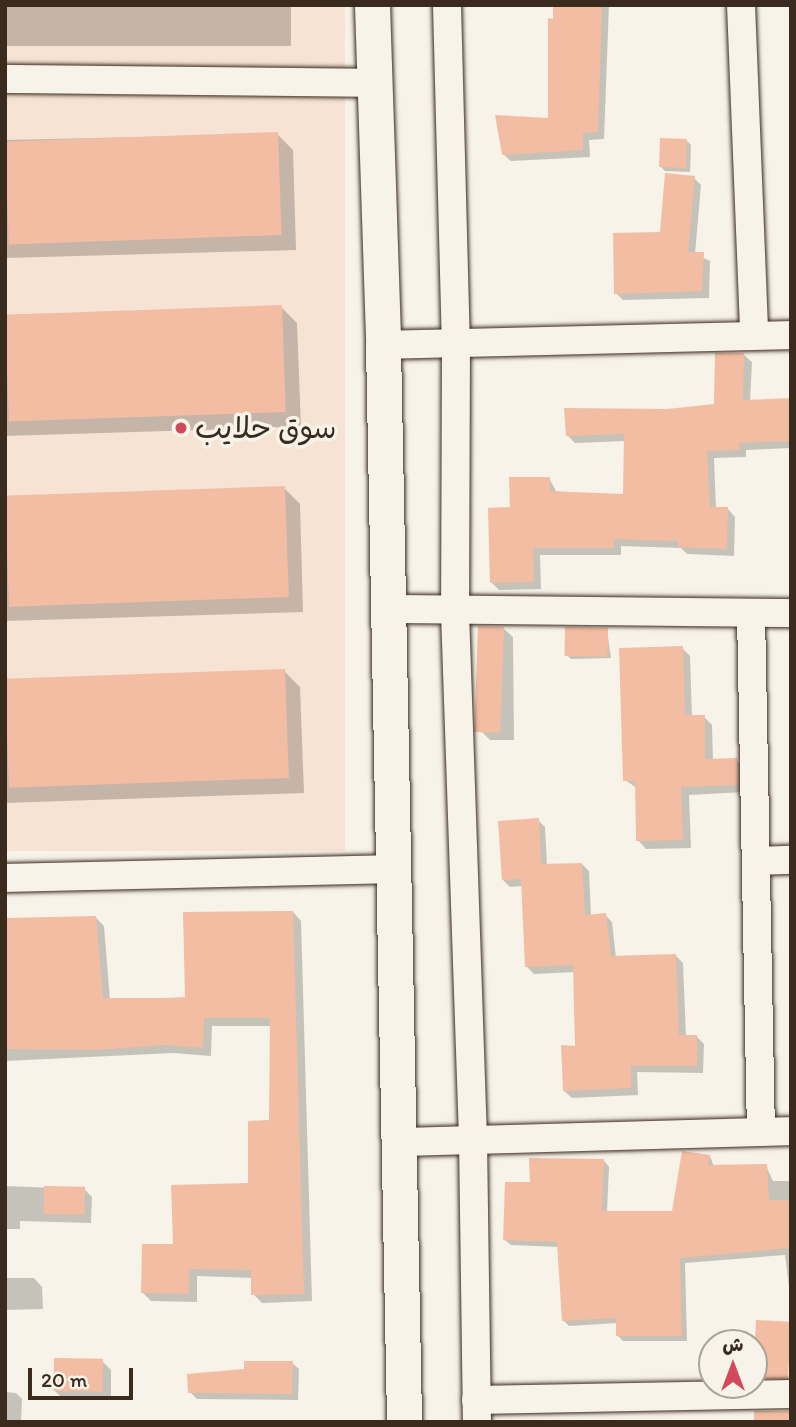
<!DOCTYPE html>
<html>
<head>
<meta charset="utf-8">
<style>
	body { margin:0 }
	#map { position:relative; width:796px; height:1427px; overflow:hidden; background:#f7f3e8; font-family:Itim,"Playpen Sans Arabic",sans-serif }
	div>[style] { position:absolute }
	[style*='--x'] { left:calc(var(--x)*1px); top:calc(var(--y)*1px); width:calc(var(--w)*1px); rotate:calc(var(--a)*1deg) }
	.built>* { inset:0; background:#f6e3d3; transform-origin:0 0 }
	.shadow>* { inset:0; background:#0003; transform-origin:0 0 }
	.building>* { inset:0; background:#f2bda3; transform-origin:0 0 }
	.roads { filter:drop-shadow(0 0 2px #3b2a1e) drop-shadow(0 0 2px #3b2a1e) }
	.minor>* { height:28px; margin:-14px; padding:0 14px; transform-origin:14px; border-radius:14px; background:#f7f3e8 }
	.tertiary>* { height:35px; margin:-17.5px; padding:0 17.5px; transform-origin:17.5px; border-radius:17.5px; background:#f7f3e8 }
	.dots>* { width:19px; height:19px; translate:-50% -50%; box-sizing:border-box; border:4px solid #f7f3e8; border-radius:50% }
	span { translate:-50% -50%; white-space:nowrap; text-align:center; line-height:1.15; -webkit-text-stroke:7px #f7f3e8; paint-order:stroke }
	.poi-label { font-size:30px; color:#3b2a1e }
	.left { translate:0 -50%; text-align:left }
	.frame { position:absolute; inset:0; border:7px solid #3b2a1e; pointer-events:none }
	.north { position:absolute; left:698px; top:1329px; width:70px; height:70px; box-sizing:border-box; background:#f7f3e8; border:2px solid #aca397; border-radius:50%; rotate:0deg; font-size:19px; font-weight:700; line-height:28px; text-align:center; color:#3b2a1e }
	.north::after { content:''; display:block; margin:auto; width:24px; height:32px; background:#d1495b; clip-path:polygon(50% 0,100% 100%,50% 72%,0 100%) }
	.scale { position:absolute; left:28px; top:1368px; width:105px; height:32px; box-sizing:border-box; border:4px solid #3b2a1e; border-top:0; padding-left:9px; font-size:21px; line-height:24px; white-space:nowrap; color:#3b2a1e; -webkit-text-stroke:5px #f7f3e8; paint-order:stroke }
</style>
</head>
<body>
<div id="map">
	<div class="built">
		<i style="left:5px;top:5px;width:340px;height:846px"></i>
	</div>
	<div class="shadow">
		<i style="left:5px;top:5px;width:286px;height:41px"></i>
		<i style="clip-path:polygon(555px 5px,609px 5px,604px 139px,589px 140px,590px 157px,511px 161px,503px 154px,549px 120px)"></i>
		<i style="clip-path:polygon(277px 134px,293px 150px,296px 250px,5px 258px,5px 140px)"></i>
		<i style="clip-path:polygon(687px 141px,691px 145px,690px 172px,665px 171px,661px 167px)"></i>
		<i style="clip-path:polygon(694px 178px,701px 185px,695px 254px,710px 261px,709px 298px,623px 300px,616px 293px,662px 234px)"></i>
		<i style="clip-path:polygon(281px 307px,297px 323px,301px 427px,5px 436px,5px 315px)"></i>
		<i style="clip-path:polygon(744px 355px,752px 362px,750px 402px,791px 400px,791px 448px,746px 450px,746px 457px,714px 458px,716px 509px,728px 509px,735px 517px,734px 556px,687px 554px,681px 548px,621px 546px,621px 555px,540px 555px,541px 589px,499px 590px,491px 582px,512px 509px,549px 478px,557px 493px,624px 496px,626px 441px,575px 443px,567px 435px,667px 411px,715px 406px)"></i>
		<i style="clip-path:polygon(284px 488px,300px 504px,303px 612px,5px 621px,5px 496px)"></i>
		<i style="clip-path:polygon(504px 629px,513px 637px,514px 740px,490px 740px,481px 731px)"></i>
		<i style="clip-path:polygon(607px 630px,611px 658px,571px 659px,567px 655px)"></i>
		<i style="clip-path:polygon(682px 648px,690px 656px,692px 717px,704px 717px,712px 725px,713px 761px,736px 760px,745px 768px,745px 792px,689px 795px,691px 848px,646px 849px,638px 840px,637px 788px,625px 780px)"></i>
		<i style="clip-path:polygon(284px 671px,300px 687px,304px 793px,5px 803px,5px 680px)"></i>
		<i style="clip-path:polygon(538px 820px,545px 827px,547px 866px,582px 864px,589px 871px,591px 916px,605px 915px,612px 922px,616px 958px,676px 956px,683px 963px,686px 1037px,697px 1037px,704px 1044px,703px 1073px,637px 1072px,638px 1095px,572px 1098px,564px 1091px,577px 1048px,575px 972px,534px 974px,526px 966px,523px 886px,510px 887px,503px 880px)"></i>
		<i style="clip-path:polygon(293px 912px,301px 921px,312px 1301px,262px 1303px,253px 1294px,253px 1278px,197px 1276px,197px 1302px,151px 1301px,142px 1292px,174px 1246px,250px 1185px,271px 1122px,272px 1026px,212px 1026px,211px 1056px,173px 1053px,5px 1061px,5px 918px,96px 918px,104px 926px,110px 1000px,186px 999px)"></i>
		<i style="clip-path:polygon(710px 1156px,714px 1167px,766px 1166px,773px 1181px,791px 1181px,791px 1303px,785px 1255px,685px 1263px,687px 1341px,623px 1341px,617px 1335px,618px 1323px,569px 1326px,563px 1320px,559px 1247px,511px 1245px,505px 1240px,532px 1184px,604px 1161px,609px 1167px,607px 1212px,673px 1212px)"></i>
		<i style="clip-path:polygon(5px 1186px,84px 1189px,92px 1197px,91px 1223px,20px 1221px,20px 1229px,5px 1229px)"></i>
		<i style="clip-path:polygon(5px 1278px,34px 1278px,42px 1287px,43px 1309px,5px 1310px)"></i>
		<i style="clip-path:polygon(102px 1361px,111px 1370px,111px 1400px,64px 1400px,55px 1391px)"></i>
		<i style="clip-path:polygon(292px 1363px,299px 1369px,298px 1400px,197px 1399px,190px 1392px,246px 1370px)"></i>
		<i style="clip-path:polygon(5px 1392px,16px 1393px,22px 1399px,21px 1422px,5px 1422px)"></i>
	</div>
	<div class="building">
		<i style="clip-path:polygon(553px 5px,602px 5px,598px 132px,583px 133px,583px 150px,502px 155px,495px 115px,548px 118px,548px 18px,553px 19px)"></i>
		<i style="left:278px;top:132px;width:103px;height:273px;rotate:88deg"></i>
		<i style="left:660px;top:138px;width:27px;height:29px;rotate:2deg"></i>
		<i style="clip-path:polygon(665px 173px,695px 176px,688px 252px,704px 252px,702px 291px,614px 294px,613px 233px,660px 232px)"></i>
		<i style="left:282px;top:305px;width:107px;height:277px;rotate:88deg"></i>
		<i style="clip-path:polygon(715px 353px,744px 353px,743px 400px,791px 398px,791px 441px,739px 443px,739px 450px,707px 451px,710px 507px,728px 507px,727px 549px,678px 547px,678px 541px,614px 539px,614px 548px,533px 548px,534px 582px,490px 583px,488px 508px,510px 507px,509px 477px,550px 477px,550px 491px,623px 494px,624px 434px,566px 436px,564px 408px,667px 409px,714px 404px)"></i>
		<i style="left:285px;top:486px;width:111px;height:280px;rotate:88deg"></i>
		<i style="left:478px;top:626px;width:26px;height:106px;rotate:2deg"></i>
		<i style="left:565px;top:627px;width:43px;height:29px;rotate:1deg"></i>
		<i style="clip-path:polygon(683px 646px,685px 715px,705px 715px,705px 759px,737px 758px,738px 785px,681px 787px,683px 840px,636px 841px,635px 781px,623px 781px,619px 648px)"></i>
		<i style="left:285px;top:669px;width:109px;height:280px;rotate:88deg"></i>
		<i style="clip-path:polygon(539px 818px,541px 864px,582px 863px,585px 915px,606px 913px,611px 956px,676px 954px,679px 1035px,697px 1035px,697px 1066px,631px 1066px,631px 1088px,563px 1091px,561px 1045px,575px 1046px,573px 965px,525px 967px,521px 879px,502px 880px,498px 821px)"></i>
		<i style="clip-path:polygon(293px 911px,304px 1294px,251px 1295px,251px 1270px,189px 1269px,189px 1294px,141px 1293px,142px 1244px,173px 1244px,171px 1185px,248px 1183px,248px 1121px,269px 1120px,270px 1018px,204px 1018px,203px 1048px,164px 1045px,97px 1050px,5px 1049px,5px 918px,96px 916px,103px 998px,165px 998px,185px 997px,183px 912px)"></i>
		<i style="clip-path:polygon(682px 1151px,710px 1155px,708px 1165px,767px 1164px,769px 1200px,791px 1200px,791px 1248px,680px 1258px,682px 1336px,616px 1336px,616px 1318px,562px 1321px,557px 1242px,503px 1240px,505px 1182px,530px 1182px,529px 1158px,604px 1159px,602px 1211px,672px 1211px)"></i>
		<i style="left:44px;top:1186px;width:41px;height:28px;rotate:1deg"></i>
		<i style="left:756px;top:1320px;width:35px;height:58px;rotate:3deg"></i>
		<i style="left:54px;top:1358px;width:49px;height:33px;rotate:1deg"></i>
		<i style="clip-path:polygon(244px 1361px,293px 1361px,292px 1394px,188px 1393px,187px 1374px,244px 1369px)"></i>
		<i style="left:754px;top:1411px;width:37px;height:11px"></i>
	</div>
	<div class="roads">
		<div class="minor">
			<i style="--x:447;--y:5;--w:338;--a:88.5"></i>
			<i style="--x:456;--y:343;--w:269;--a:90.2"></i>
			<i style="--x:455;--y:612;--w:527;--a:88.04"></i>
			<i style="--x:473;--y:1139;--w:283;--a:89.2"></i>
			<i style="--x:741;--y:5;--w:330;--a:87.7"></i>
			<i style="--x:5;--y:79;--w:368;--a:0.6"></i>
			<i style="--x:383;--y:345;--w:408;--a:-1.4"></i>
			<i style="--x:389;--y:609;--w:402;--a:0.6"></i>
			<i style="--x:751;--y:613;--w:519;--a:88.9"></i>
			<i style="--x:757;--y:861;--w:34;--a:-2"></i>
			<i style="--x:5;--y:878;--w:390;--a:-1.3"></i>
			<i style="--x:399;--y:1142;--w:392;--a:-1.6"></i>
			<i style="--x:476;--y:1400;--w:315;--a:-1.1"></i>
		</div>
		<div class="tertiary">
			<i style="--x:372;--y:5;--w:340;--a:88.1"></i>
			<i style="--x:383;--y:345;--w:1077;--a:88.88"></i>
		</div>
	</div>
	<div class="dots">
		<i style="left:181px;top:428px;background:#d1495b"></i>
	</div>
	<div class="poi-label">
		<span class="left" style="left:195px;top:428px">سوق حلايب</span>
	</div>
	<div class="frame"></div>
	<div class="north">ش</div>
	<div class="scale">20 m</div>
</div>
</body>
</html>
